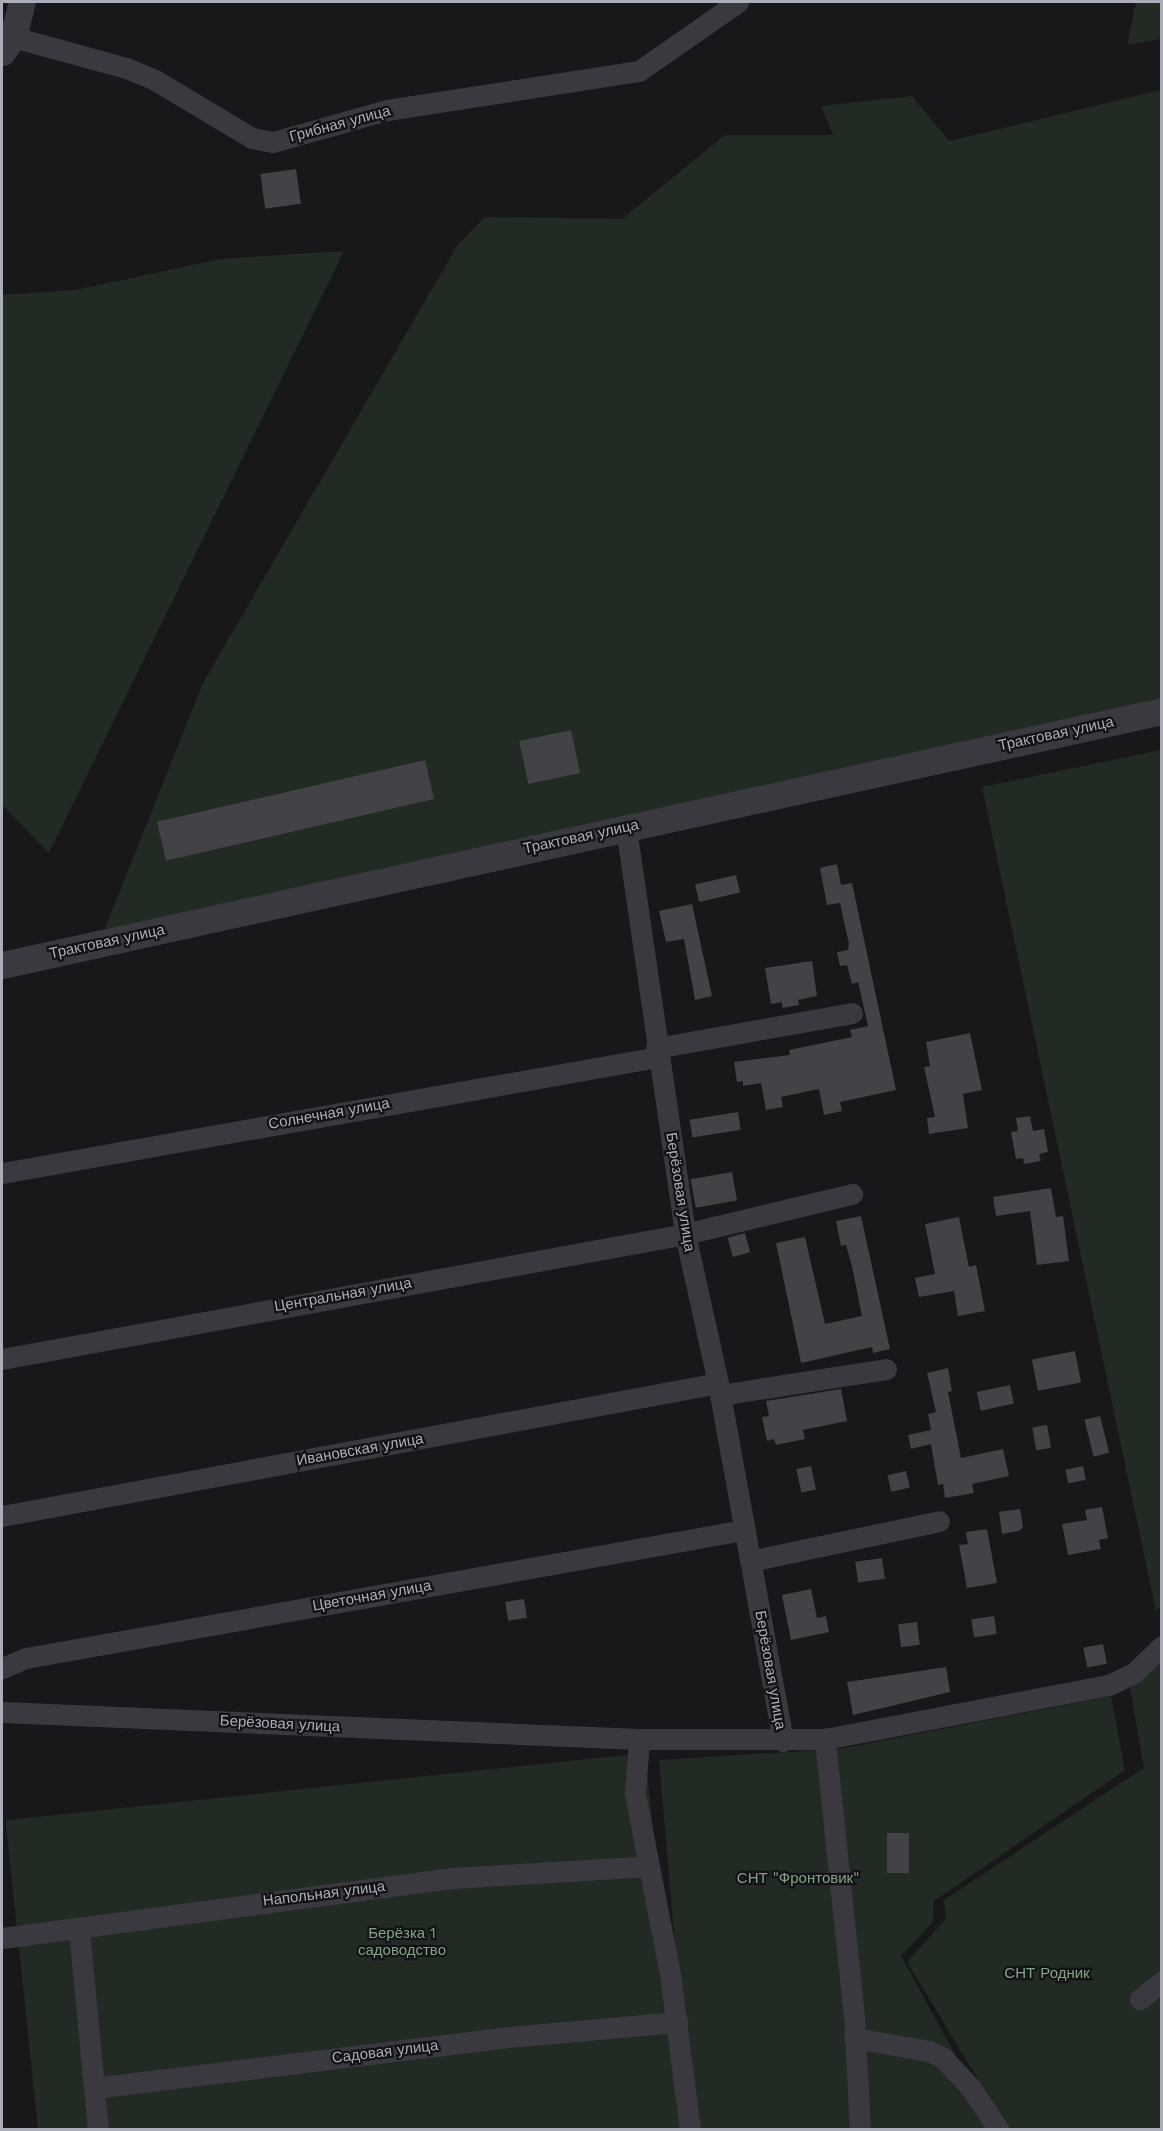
<!DOCTYPE html>
<html>
<head>
<meta charset="utf-8">
<style>
	body { margin:0 }
	#map { position:relative; width:1163px; height:2131px; overflow:hidden; background:#18181a; font-family:"Work Sans",sans-serif }
	div>[style] { position:absolute }
	[style*='--x'] { left:calc(var(--x)*1px); top:calc(var(--y)*1px); width:calc(var(--w)*1px); rotate:calc(var(--a)*1deg) }
	.green>* { inset:0; background:#222a24; transform-origin:0 0 }
	.building>* { inset:0; background:#424247; transform-origin:0 0 }
	.minor>* { height:21px; margin:-10.5px; padding:0 10.5px; transform-origin:10.5px; border-radius:10.5px; background:#39393f }
	.tertiary>* { height:27px; margin:-13.5px; padding:0 13.5px; transform-origin:13.5px; border-radius:13.5px; background:#39393f }
	span { translate:-50% -50%; white-space:nowrap; text-align:center; line-height:1.15; -webkit-text-stroke:4.5px #131315; paint-order:stroke }
	.street-label { font-size:15px; color:#abadb9 }
	.park-label { font-size:15px; color:#83a389 }
	.frame { position:absolute; inset:0; border:3px solid #abadb9; pointer-events:none }
</style>
</head>
<body>
<div id="map">
	<div class="green">
		<i style="clip-path:polygon(1136px 2px,1161px 2px,1161px 39px,1127px 45px)"></i>
		<i style="clip-path:polygon(1161px 90px,1161px 703px,105px 941px,106px 926px,203px 683px,457px 246px,485px 217px,622px 219px,725px 135px,833px 135px,821px 106px,912px 96px,949px 141px)"></i>
		<i style="clip-path:polygon(344px 251px,49px 853px,2px 805px,2px 295px,75px 290px,221px 259px)"></i>
		<i style="clip-path:polygon(1161px 750px,1162px 1606px,1156px 1611px,982px 787px)"></i>
		<i style="clip-path:polygon(1161px 1650px,1161px 2129px,1008px 2129px,907px 1962px,946px 1919px,944px 1900px,1144px 1768px,1129px 1682px)"></i>
		<i style="clip-path:polygon(1111px 1696px,1125px 1770px,934px 1901px,933px 1922px,901px 1956px,996px 2129px,691px 2129px,659px 1760px,839px 1749px)"></i>
		<i style="left:645px;top:1753px;width:378px;height:643px;rotate:84deg"></i>
	</div>
	<div class="building">
		<i style="left:296px;top:169px;width:35px;height:36px;rotate:82deg"></i>
		<i style="left:571px;top:730px;width:44px;height:53px;rotate:78deg"></i>
		<i style="left:425px;top:760px;width:40px;height:275px;rotate:77deg"></i>
		<i style="clip-path:polygon(837px 864px,841px 885px,852px 883px,896px 1090px,840px 1102px,842px 1111px,824px 1115px,819px 1089px,781px 1097px,783px 1107px,766px 1110px,761px 1083px,743px 1086px,743px 1081px,737px 1082px,734px 1062px,790px 1055px,789px 1050px,852px 1037px,850px 1030px,868px 1026px,858px 982px,852px 984px,847px 965px,840px 966px,837px 952px,848px 950px,849px 944px,840px 903px,827px 905px,820px 868px)"></i>
		<i style="left:736px;top:875px;width:18px;height:42px;rotate:77deg"></i>
		<i style="clip-path:polygon(692px 904px,712px 996px,695px 1000px,684px 939px,666px 942px,659px 911px)"></i>
		<i style="clip-path:polygon(812px 961px,817px 996px,798px 1000px,799px 1005px,782px 1008px,782px 1002px,771px 1004px,765px 968px)"></i>
		<i style="clip-path:polygon(970px 1033px,982px 1090px,963px 1094px,968px 1128px,929px 1134px,927px 1118px,935px 1117px,924px 1067px,930px 1066px,926px 1042px)"></i>
		<i style="left:738px;top:1112px;width:18px;height:49px;rotate:81deg"></i>
		<i style="clip-path:polygon(1030px 1116px,1033px 1131px,1044px 1129px,1048px 1152px,1039px 1154px,1041px 1161px,1024px 1164px,1023px 1158px,1016px 1159px,1011px 1132px,1018px 1131px,1016px 1118px)"></i>
		<i style="left:732px;top:1172px;width:29px;height:42px;rotate:80deg"></i>
		<i style="clip-path:polygon(1051px 1188px,1056px 1217px,1063px 1216px,1069px 1261px,1037px 1265px,1030px 1211px,996px 1216px,993px 1197px)"></i>
		<i style="clip-path:polygon(861px 1216px,890px 1349px,873px 1353px,872px 1347px,801px 1363px,776px 1243px,805px 1237px,825px 1324px,862px 1316px,852px 1266px,846px 1245px,841px 1246px,836px 1221px)"></i>
		<i style="clip-path:polygon(959px 1217px,969px 1267px,976px 1265px,985px 1311px,958px 1316px,954px 1291px,919px 1297px,915px 1278px,935px 1274px,925px 1224px)"></i>
		<i style="left:745px;top:1233px;width:20px;height:18px;rotate:75deg"></i>
		<i style="left:1075px;top:1351px;width:32px;height:44px;rotate:79deg"></i>
		<i style="clip-path:polygon(948px 1368px,952px 1391px,948px 1392px,961px 1458px,1003px 1449px,1009px 1476px,972px 1484px,974px 1493px,945px 1498px,943px 1484px,938px 1485px,931px 1444px,911px 1449px,908px 1435px,931px 1430px,928px 1414px,936px 1412px,927px 1373px)"></i>
		<i style="left:1010px;top:1385px;width:19px;height:34px;rotate:78deg"></i>
		<i style="clip-path:polygon(841px 1389px,847px 1421px,803px 1430px,805px 1439px,776px 1445px,774px 1439px,767px 1441px,762px 1417px,769px 1416px,766px 1401px)"></i>
		<i style="left:1100px;top:1416px;width:38px;height:16px;rotate:76deg"></i>
		<i style="left:1047px;top:1425px;width:23px;height:15px;rotate:80deg"></i>
		<i style="left:811px;top:1466px;width:24px;height:15px;rotate:78deg"></i>
		<i style="left:1083px;top:1466px;width:14px;height:18px;rotate:78deg"></i>
		<i style="left:906px;top:1471px;width:17px;height:19px;rotate:77deg"></i>
		<i style="clip-path:polygon(1102px 1507px,1108px 1538px,1099px 1540px,1101px 1549px,1068px 1555px,1062px 1524px,1087px 1520px,1085px 1510px)"></i>
		<i style="clip-path:polygon(1020px 1509px,1023px 1527px,1019px 1531px,1002px 1534px,999px 1512px)"></i>
		<i style="clip-path:polygon(987px 1529px,997px 1583px,967px 1588px,959px 1545px,968px 1544px,966px 1532px)"></i>
		<i style="left:882px;top:1558px;width:21px;height:27px;rotate:82deg"></i>
		<i style="clip-path:polygon(811px 1589px,817px 1618px,826px 1616px,829px 1632px,791px 1640px,782px 1595px)"></i>
		<i style="left:524px;top:1599px;width:19px;height:19px;rotate:81deg"></i>
		<i style="left:994px;top:1616px;width:18px;height:23px;rotate:81deg"></i>
		<i style="left:917px;top:1622px;width:23px;height:19px;rotate:83deg"></i>
		<i style="left:1103px;top:1644px;width:20px;height:20px;rotate:79deg"></i>
		<i style="clip-path:polygon(946px 1667px,950px 1692px,853px 1715px,847px 1682px)"></i>
		<i style="left:887px;top:1833px;width:22px;height:40px"></i>
	</div>
	<div class="minor">
		<i style="--x:13;--y:37;--w:117;--a:15.3"></i>
		<i style="--x:126;--y:68;--w:31;--a:22"></i>
		<i style="--x:155;--y:80;--w:113;--a:30.9"></i>
		<i style="--x:252;--y:138;--w:21;--a:11"></i>
		<i style="--x:273;--y:142;--w:118;--a:-15.7"></i>
		<i style="--x:387;--y:110;--w:255;--a:-8.8"></i>
		<i style="--x:639;--y:71;--w:121;--a:-34.9"></i>
		<i style="--x:626;--y:828;--w:410;--a:81.7"></i>
		<i style="--x:685;--y:1234;--w:153;--a:77.5"></i>
		<i style="--x:718;--y:1383;--w:364;--a:79.7"></i>
		<i style="--x:656;--y:1048;--w:199;--a:-10.1"></i>
		<i style="--x:2;--y:1173;--w:666;--a:-10.03"></i>
		<i style="--x:2;--y:1359;--w:694;--a:-10.37"></i>
		<i style="--x:685;--y:1234;--w:172;--a:-13.5"></i>
		<i style="--x:720;--y:1395;--w:168;--a:-8.9"></i>
		<i style="--x:2;--y:1516;--w:728;--a:-10.52"></i>
		<i style="--x:750;--y:1561;--w:193;--a:-11.9"></i>
		<i style="--x:2;--y:1668;--w:26;--a:-23"></i>
		<i style="--x:26;--y:1658;--w:729;--a:-10.11"></i>
		<i style="--x:2;--y:1712;--w:638;--a:2.43"></i>
		<i style="--x:639;--y:1739;--w:186;--a:0"></i>
		<i style="--x:639;--y:1739;--w:55;--a:94.2"></i>
		<i style="--x:635;--y:1794;--w:183;--a:79"></i>
		<i style="--x:670;--y:1974;--w:157;--a:82.7"></i>
		<i style="--x:79;--y:1930;--w:201;--a:84.6"></i>
		<i style="--x:2;--y:1938;--w:455;--a:-7.6"></i>
		<i style="--x:453;--y:1878;--w:194;--a:-3.5"></i>
		<i style="--x:1140;--y:1999;--w:28;--a:-39"></i>
		<i style="--x:854;--y:2038;--w:76;--a:9.8"></i>
		<i style="--x:929;--y:2051;--w:14;--a:25"></i>
		<i style="--x:942;--y:2057;--w:42;--a:46.9"></i>
		<i style="--x:971;--y:2088;--w:50;--a:56.3"></i>
		<i style="--x:94;--y:2088;--w:429;--a:-7"></i>
		<i style="--x:520;--y:2036;--w:158;--a:-5.1"></i>
		<i style="--x:860;--y:2130;--w:114;--a:-93"></i>
		<i style="--x:854;--y:2016;--w:279;--a:-96"></i>
		<i style="--x:825;--y:1739;--w:289;--a:-10.8"></i>
		<i style="--x:1109;--y:1685;--w:28;--a:-26"></i>
		<i style="--x:1134;--y:1673;--w:39;--a:-44"></i>
	</div>
	<div class="tertiary">
		<i style="--x:2;--y:52;--w:19;--a:-54"></i>
		<i style="--x:13;--y:37;--w:36;--a:-76"></i>
		<i style="--x:2;--y:965;--w:1187;--a:-12.35"></i>
	</div>
	<div class="street-label">
		<span style="left:340px;top:124px;rotate:-15deg">Грибная улица</span>
		<span style="left:1056px;top:734px;rotate:-12deg">Трактовая улица</span>
		<span style="left:581px;top:837px;rotate:-12deg">Трактовая улица</span>
		<span style="left:107px;top:942px;rotate:-12deg">Трактовая улица</span>
		<span style="left:329px;top:1114px;rotate:-10deg">Солнечная улица</span>
		<span style="left:680px;top:1192px;rotate:81deg">Берёзовая улица</span>
		<span style="left:343px;top:1295px;rotate:-10deg">Центральная улица</span>
		<span style="left:360px;top:1450px;rotate:-10deg">Ивановская улица</span>
		<span style="left:372px;top:1596px;rotate:-10deg">Цветочная улица</span>
		<span style="left:770px;top:1670px;rotate:80deg">Берёзовая улица</span>
		<span style="left:280px;top:1724px;rotate:3deg">Берёзовая улица</span>
		<span style="left:324px;top:1894px;rotate:-7deg">Напольная улица</span>
		<span style="left:385px;top:2052px;rotate:-7deg">Садовая улица</span>
	</div>
	<div class="park-label">
		<span style="left:798px;top:1879px">СНТ "Фронтовик"</span>
		<span style="left:402px;top:1942px">Берёзка 1<br>садоводство</span>
		<span style="left:1047px;top:1974px">СНТ Родник</span>
	</div>
	<div class="frame"></div>
</div>
</body>
</html>
